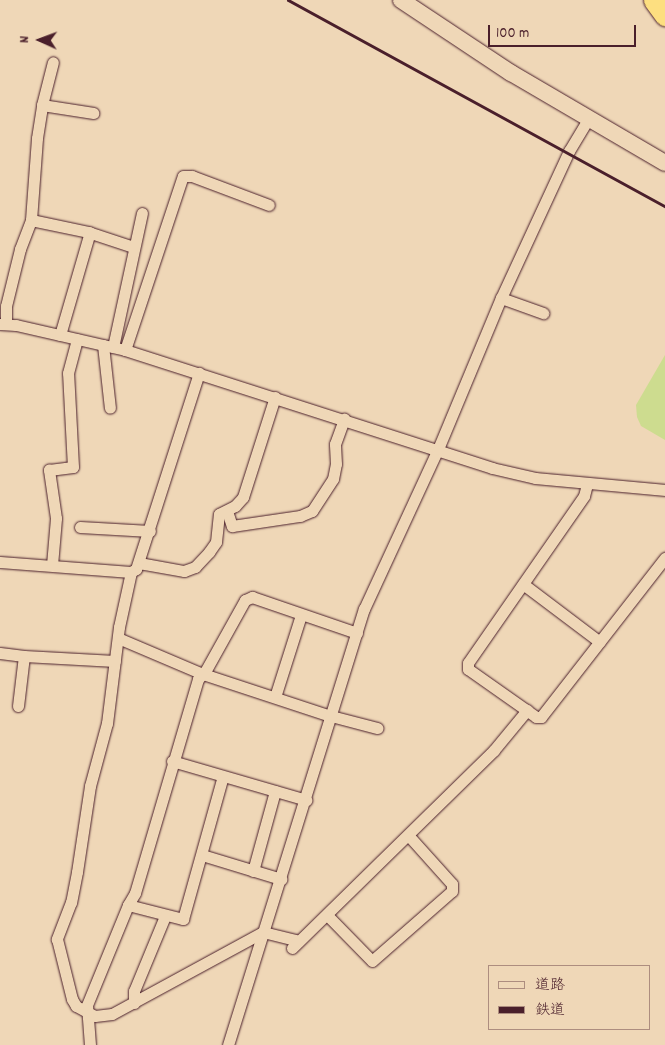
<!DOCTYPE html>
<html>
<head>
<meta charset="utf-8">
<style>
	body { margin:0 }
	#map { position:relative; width:665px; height:1045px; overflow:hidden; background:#efd7b7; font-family:Dekko,"Klee One",sans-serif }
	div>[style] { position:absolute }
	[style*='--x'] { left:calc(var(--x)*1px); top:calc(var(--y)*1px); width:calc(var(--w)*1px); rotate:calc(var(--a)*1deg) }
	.green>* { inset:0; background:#cddc8f }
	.roads { filter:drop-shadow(0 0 1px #4a1f2b) drop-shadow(0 0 1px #4a1f2b) }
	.street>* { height:11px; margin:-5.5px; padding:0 5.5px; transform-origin:5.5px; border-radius:5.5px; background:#efd7b7 }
	.secondary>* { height:16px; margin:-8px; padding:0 8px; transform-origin:8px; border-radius:8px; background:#efd7b7 }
	.highway>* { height:21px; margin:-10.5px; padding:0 10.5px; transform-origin:10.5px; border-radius:10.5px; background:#fddf80 }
	.rail>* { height:3px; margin:-1.5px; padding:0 1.5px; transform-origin:1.5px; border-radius:1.5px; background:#4a1f2b }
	span { translate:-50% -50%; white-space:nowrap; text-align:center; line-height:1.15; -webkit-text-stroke:5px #efd7b7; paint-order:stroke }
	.legend { position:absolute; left:488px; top:965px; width:162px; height:65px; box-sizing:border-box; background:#efd7b7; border:1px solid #ad8d7f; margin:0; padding:6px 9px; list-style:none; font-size:15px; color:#4a1f2b }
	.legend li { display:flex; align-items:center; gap:10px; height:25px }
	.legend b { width:25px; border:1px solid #ad8d7f }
	.north { position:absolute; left:15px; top:15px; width:50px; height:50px; -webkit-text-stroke:4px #efd7b7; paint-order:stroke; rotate:272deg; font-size:14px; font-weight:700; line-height:20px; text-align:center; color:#4a1f2b }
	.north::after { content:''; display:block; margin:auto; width:18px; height:22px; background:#4a1f2b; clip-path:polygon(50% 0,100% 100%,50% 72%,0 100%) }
	.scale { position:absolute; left:488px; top:25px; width:148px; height:22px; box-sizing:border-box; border:2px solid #4a1f2b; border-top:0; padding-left:6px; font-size:15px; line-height:18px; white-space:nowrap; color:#4a1f2b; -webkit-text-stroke:4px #efd7b7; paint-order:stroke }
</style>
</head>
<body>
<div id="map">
	<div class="green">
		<i style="clip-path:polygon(665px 355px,665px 440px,641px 426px,637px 417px,636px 405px)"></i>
	</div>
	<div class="roads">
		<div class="street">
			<i style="--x:42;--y:105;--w:52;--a:8.9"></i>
			<i style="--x:31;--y:220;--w:58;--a:11.9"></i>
			<i style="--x:88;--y:232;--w:47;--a:18.4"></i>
			<i style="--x:501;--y:298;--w:45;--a:19.7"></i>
			<i style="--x:6;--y:323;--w:17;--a:-90"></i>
			<i style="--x:6;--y:306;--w:59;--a:-76.2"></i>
			<i style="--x:20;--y:249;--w:31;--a:-69"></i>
			<i style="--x:31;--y:220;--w:82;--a:-85.8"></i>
			<i style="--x:37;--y:138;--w:33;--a:-81"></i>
			<i style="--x:42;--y:105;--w:44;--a:-75.7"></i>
			<i style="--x:0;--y:324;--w:16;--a:4"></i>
			<i style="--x:16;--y:325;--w:112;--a:12.9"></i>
			<i style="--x:125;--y:350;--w:386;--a:17.8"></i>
			<i style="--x:492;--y:468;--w:44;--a:13.1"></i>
			<i style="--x:535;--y:478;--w:131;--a:5.3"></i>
			<i style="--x:60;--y:335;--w:107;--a:-73.8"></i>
			<i style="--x:103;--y:345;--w:63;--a:83.7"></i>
			<i style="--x:113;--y:347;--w:137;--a:-77.8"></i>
			<i style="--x:125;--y:350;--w:183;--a:-71.6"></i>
			<i style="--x:183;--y:176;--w:9;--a:0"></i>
			<i style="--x:192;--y:176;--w:82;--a:20.6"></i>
			<i style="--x:587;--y:484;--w:12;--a:104"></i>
			<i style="--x:584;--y:496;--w:203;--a:124.8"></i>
			<i style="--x:468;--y:663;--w:6;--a:90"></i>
			<i style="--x:468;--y:669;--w:83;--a:35.2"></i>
			<i style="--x:536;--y:717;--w:5;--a:0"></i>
			<i style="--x:541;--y:717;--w:202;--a:-52.1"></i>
			<i style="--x:227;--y:511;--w:16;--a:72"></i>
			<i style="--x:232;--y:526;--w:69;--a:-8.4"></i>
			<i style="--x:300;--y:516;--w:13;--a:-23"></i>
			<i style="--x:312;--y:511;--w:38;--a:-57"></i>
			<i style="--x:333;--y:479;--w:15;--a:-79"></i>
			<i style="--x:336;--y:464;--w:20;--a:-93"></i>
			<i style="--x:335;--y:444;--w:27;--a:-70"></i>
			<i style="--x:80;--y:527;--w:70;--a:3.3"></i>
			<i style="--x:0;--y:562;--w:131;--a:4.4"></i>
			<i style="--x:131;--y:572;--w:6;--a:-31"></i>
			<i style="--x:136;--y:569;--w:206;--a:-72.2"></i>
			<i style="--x:139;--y:563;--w:46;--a:10.1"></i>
			<i style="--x:184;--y:571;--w:12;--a:-20"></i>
			<i style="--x:195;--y:567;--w:21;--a:-47"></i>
			<i style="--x:209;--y:552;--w:12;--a:-55"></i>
			<i style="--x:216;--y:542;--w:28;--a:-84"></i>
			<i style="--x:219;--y:514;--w:18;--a:-27"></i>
			<i style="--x:235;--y:506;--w:12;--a:-48"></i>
			<i style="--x:243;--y:497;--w:105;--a:-72.3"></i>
			<i style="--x:52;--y:565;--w:47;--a:-85.1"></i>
			<i style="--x:56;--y:518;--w:49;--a:-98.3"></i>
			<i style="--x:49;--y:470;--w:24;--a:-7"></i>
			<i style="--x:73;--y:467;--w:94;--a:-93"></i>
			<i style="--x:68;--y:373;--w:35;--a:-75"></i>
			<i style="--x:131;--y:572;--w:56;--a:102.3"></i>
			<i style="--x:119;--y:627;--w:97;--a:97.1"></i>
			<i style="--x:107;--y:723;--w:65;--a:105.1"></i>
			<i style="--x:90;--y:786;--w:87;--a:98.6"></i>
			<i style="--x:77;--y:872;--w:31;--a:101"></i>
			<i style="--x:71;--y:902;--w:40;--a:111"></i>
			<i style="--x:57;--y:939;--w:62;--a:76"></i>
			<i style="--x:72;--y:999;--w:8;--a:60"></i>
			<i style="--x:76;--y:1006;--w:21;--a:28"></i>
			<i style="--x:95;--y:1016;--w:17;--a:-7"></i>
			<i style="--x:112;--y:1014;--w:172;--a:-28.5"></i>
			<i style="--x:263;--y:932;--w:37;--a:14"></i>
			<i style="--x:523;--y:584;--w:96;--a:37"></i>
			<i style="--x:118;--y:638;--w:92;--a:23"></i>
			<i style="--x:203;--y:674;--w:135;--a:18.2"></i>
			<i style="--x:331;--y:716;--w:48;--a:14.6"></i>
			<i style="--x:0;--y:653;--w:24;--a:7"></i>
			<i style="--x:24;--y:656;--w:91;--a:3.1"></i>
			<i style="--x:275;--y:697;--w:86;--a:-72.4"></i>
			<i style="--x:18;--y:706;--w:50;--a:-83.2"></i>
			<i style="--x:172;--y:761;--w:140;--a:16.2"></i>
			<i style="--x:202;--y:855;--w:83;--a:16.9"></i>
			<i style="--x:253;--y:871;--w:83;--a:-74.6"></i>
			<i style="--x:128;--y:905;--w:57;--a:14.3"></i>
			<i style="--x:183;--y:919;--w:148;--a:-74.4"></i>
			<i style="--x:327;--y:915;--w:64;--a:45.6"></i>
			<i style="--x:372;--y:961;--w:106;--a:-41.2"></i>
			<i style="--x:452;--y:891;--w:7;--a:-90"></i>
			<i style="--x:452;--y:884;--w:64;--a:-131.9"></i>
			<i style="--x:292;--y:948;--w:283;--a:-44.4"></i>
			<i style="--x:494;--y:750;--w:52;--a:-50.5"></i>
			<i style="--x:134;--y:1003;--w:12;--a:-90"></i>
			<i style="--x:134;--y:991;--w:81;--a:-67.5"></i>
			<i style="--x:90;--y:1045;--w:40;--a:-94.3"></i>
			<i style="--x:87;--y:1005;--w:108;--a:-67.7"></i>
			<i style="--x:128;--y:905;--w:14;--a:-60"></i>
			<i style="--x:135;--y:893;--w:223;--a:-73.6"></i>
			<i style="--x:198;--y:679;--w:12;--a:-48"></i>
			<i style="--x:206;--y:670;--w:80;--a:-60.9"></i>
			<i style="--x:245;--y:600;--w:8;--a:-23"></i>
			<i style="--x:252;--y:597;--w:111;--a:18.9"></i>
			<i style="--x:228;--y:1045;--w:457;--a:-72.7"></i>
			<i style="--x:364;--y:609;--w:176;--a:-65.2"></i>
			<i style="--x:438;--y:449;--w:164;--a:-67.4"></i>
			<i style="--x:501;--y:298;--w:162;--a:-65.2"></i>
			<i style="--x:569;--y:151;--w:37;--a:-59"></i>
		</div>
		<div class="secondary">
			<i style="--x:401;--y:0;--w:132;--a:33.6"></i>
			<i style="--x:511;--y:73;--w:178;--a:30.3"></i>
		</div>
		<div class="highway">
			<i style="--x:654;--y:0;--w:19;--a:54"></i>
		</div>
	</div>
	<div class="rail">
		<i style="--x:288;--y:0;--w:430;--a:28.7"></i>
	</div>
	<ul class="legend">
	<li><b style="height:6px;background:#efd7b7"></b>道路</li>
	<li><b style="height:6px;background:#4a1f2b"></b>鉄道</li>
	</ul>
	<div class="north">N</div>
	<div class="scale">100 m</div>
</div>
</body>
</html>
